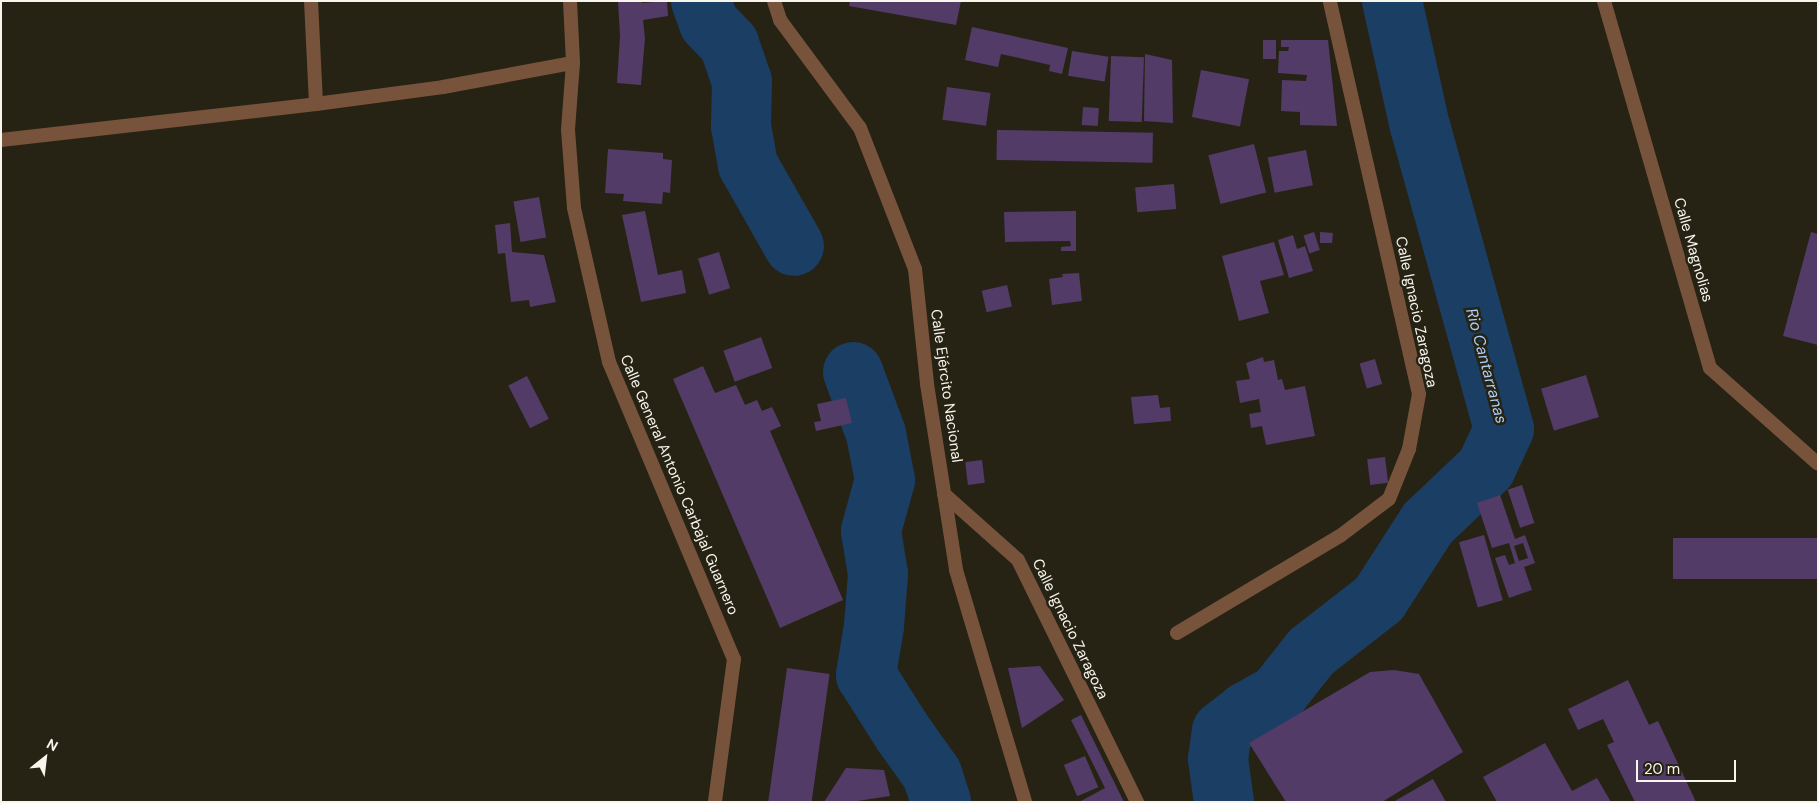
<!DOCTYPE html>
<html>
<head>
<meta charset="utf-8">
<style>
	body { margin:0 }
	#map { position:relative; width:1819px; height:803px; overflow:hidden; background:#262315; font-family:"DM Sans",sans-serif }
	div>[style] { position:absolute }
	[style*='--x'] { left:calc(var(--x)*1px); top:calc(var(--y)*1px); width:calc(var(--w)*1px); rotate:calc(var(--a)*1deg) }
	.river>* { height:60px; margin:-30px; padding:0 30px; transform-origin:30px; border-radius:30px; background:#1b3e64 }
	.building>* { inset:0; background:#523b67; transform-origin:0 0 }
	.service>* { height:14px; margin:-7px; padding:0 7px; transform-origin:7px; border-radius:7px; background:#78533b }
	.minor>* { height:14px; margin:-7px; padding:0 7px; transform-origin:7px; border-radius:7px; background:#78533b }
	span { translate:-50% -50%; white-space:nowrap; text-align:center; line-height:1.15; -webkit-text-stroke:5px #262315; paint-order:stroke }
	.street-label { font-size:15px; color:#f7f5ec }
	.water-label { font-size:16px; color:#adcef4; font-style:italic }
	.frame { position:absolute; inset:0; border:2px solid #f7f5ec; pointer-events:none }
	.north { position:absolute; left:20px; top:733px; width:50px; height:50px; -webkit-text-stroke:4px #262315; paint-order:stroke; rotate:29deg; font-size:14px; font-weight:700; line-height:20px; text-align:center; color:#f7f5ec }
	.north::after { content:''; display:block; margin:auto; width:18px; height:22px; background:#f7f5ec; clip-path:polygon(50% 0,100% 100%,50% 72%,0 100%) }
	.scale { position:absolute; left:1636px; top:760px; width:100px; height:22px; box-sizing:border-box; border:2px solid #f7f5ec; border-top:0; padding-left:6px; font-size:15px; line-height:18px; white-space:nowrap; color:#f7f5ec; -webkit-text-stroke:4px #262315; paint-order:stroke }
</style>
</head>
<body>
<div id="map">
	<div class="river">
		<i style="--x:701;--y:1;--w:23;--a:70"></i>
		<i style="--x:709;--y:23;--w:29;--a:46"></i>
		<i style="--x:729;--y:44;--w:39;--a:71"></i>
		<i style="--x:742;--y:81;--w:45;--a:91.3"></i>
		<i style="--x:741;--y:126;--w:40;--a:80"></i>
		<i style="--x:748;--y:165;--w:93;--a:60.4"></i>
		<i style="--x:853;--y:372;--w:66;--a:69.6"></i>
		<i style="--x:876;--y:434;--w:47;--a:78.9"></i>
		<i style="--x:885;--y:480;--w:53;--a:105.4"></i>
		<i style="--x:871;--y:531;--w:44;--a:80.8"></i>
		<i style="--x:878;--y:574;--w:52;--a:94.4"></i>
		<i style="--x:874;--y:626;--w:50;--a:99.3"></i>
		<i style="--x:866;--y:675;--w:67;--a:57.7"></i>
		<i style="--x:902;--y:732;--w:52;--a:54.5"></i>
		<i style="--x:932;--y:774;--w:29;--a:72"></i>
		<i style="--x:1224;--y:802;--w:43;--a:-97.9"></i>
		<i style="--x:1218;--y:759;--w:28;--a:-82"></i>
		<i style="--x:1222;--y:731;--w:31;--a:-38"></i>
		<i style="--x:1246;--y:712;--w:37;--a:-29"></i>
		<i style="--x:1278;--y:694;--w:53;--a:-51.8"></i>
		<i style="--x:1311;--y:652;--w:86;--a:-37.9"></i>
		<i style="--x:1379;--y:599;--w:90;--a:-57.2"></i>
		<i style="--x:1428;--y:523;--w:80;--a:-43.5"></i>
		<i style="--x:1486;--y:468;--w:43;--a:-65.2"></i>
		<i style="--x:1504;--y:429;--w:313;--a:-105.5"></i>
		<i style="--x:1420;--y:127;--w:129;--a:-102.5"></i>
	</div>
	<div class="building">
		<i style="clip-path:polygon(618px 1px,642px 1px,642px 3px,667px 1px,668px 16px,643px 20px,645px 38px,641px 85px,617px 83px,620px 36px)"></i>
		<i style="clip-path:polygon(850px 1px,961px 1px,956px 25px,849px 6px)"></i>
		<i style="clip-path:polygon(972px 27px,1068px 48px,1062px 74px,1049px 71px,1050px 65px,1001px 54px,998px 67px,965px 60px)"></i>
		<i style="left:1263px;top:40px;width:13px;height:19px"></i>
		<i style="clip-path:polygon(1281px 40px,1328px 40px,1337px 126px,1300px 125px,1300px 112px,1281px 111px,1282px 80px,1306px 81px,1307px 75px,1278px 73px,1279px 51px,1288px 51px,1289px 47px,1281px 47px)"></i>
		<i style="left:1072px;top:51px;width:37px;height:25px;rotate:9deg"></i>
		<i style="clip-path:polygon(1145px 54px,1172px 60px,1173px 123px,1144px 121px)"></i>
		<i style="left:1111px;top:56px;width:33px;height:65px;rotate:2deg"></i>
		<i style="left:1201px;top:70px;width:49px;height:48px;rotate:11deg"></i>
		<i style="left:947px;top:87px;width:44px;height:33px;rotate:8deg"></i>
		<i style="left:1083px;top:107px;width:16px;height:18px;rotate:4deg"></i>
		<i style="left:997px;top:130px;width:156px;height:30px;rotate:1deg"></i>
		<i style="left:1254px;top:144px;width:50px;height:47px;rotate:76deg"></i>
		<i style="clip-path:polygon(608px 149px,663px 153px,663px 159px,672px 160px,670px 193px,663px 192px,662px 204px,623px 201px,624px 194px,605px 193px)"></i>
		<i style="left:1306px;top:150px;width:36px;height:39px;rotate:79deg"></i>
		<i style="left:1174px;top:184px;width:25px;height:39px;rotate:85deg"></i>
		<i style="left:539px;top:197px;width:41px;height:26px;rotate:80deg"></i>
		<i style="clip-path:polygon(645px 211px,658px 275px,682px 270px,686px 293px,641px 302px,622px 215px)"></i>
		<i style="clip-path:polygon(1076px 211px,1076px 251px,1061px 251px,1061px 247px,1071px 246px,1070px 241px,1005px 242px,1004px 212px)"></i>
		<i style="clip-path:polygon(510px 223px,512px 252px,544px 255px,556px 302px,530px 307px,529px 300px,511px 302px,505px 253px,498px 254px,495px 225px)"></i>
		<i style="left:1314px;top:232px;width:19px;height:11px;rotate:72deg"></i>
		<i style="clip-path:polygon(1320px 232px,1333px 233px,1332px 243px,1320px 243px)"></i>
		<i style="clip-path:polygon(1811px 232px,1818px 234px,1818px 345px,1783px 336px)"></i>
		<i style="clip-path:polygon(1293px 235px,1297px 249px,1305px 246px,1313px 271px,1289px 278px,1278px 240px)"></i>
		<i style="clip-path:polygon(1274px 242px,1284px 275px,1260px 281px,1269px 313px,1239px 321px,1222px 256px)"></i>
		<i style="left:719px;top:252px;width:38px;height:22px;rotate:73deg"></i>
		<i style="clip-path:polygon(1079px 273px,1082px 301px,1052px 305px,1049px 279px,1063px 277px,1062px 274px)"></i>
		<i style="left:1007px;top:285px;width:22px;height:26px;rotate:77deg"></i>
		<i style="left:761px;top:337px;width:33px;height:40px;rotate:70deg"></i>
		<i style="clip-path:polygon(1263px 357px,1264px 362px,1274px 360px,1278px 380px,1282px 379px,1285px 390px,1305px 386px,1315px 436px,1266px 445px,1262px 426px,1251px 428px,1249px 414px,1261px 412px,1259px 399px,1240px 403px,1236px 381px,1250px 379px,1246px 363px)"></i>
		<i style="left:1375px;top:359px;width:26px;height:16px;rotate:74deg"></i>
		<i style="clip-path:polygon(703px 366px,715px 393px,736px 385px,745px 405px,757px 400px,762px 411px,772px 407px,781px 426px,770px 431px,843px 600px,780px 628px,673px 379px)"></i>
		<i style="left:1586px;top:375px;width:44px;height:47px;rotate:73deg"></i>
		<i style="left:527px;top:376px;width:48px;height:21px;rotate:63deg"></i>
		<i style="clip-path:polygon(1158px 395px,1160px 408px,1170px 407px,1171px 421px,1134px 424px,1131px 397px)"></i>
		<i style="clip-path:polygon(846px 398px,852px 423px,816px 431px,814px 422px,821px 421px,817px 404px)"></i>
		<i style="left:1385px;top:457px;width:26px;height:18px;rotate:83deg"></i>
		<i style="left:982px;top:460px;width:23px;height:17px;rotate:83deg"></i>
		<i style="left:1522px;top:485px;width:40px;height:15px;rotate:72deg"></i>
		<i style="clip-path:polygon(evenodd,1500px 495px,1515px 539px,1525px 535px,1535px 563px,1524px 567px,1532px 590px,1509px 598px,1495px 558px,1505px 555px,1509px 565px,1515px 563px,1509px 543px,1492px 548px,1477px 503px,1500px 495px,1523px 543px,1528px 558px,1519px 561px,1514px 546px,1523px 543px)"></i>
		<i style="left:1484px;top:535px;width:68px;height:26px;rotate:74deg"></i>
		<i style="left:1818px;top:538px;width:41px;height:145px;rotate:90deg"></i>
		<i style="clip-path:polygon(1040px 666px,1064px 700px,1022px 728px,1008px 668px)"></i>
		<i style="left:787px;top:668px;width:43px;height:135px;rotate:8deg"></i>
		<i style="clip-path:polygon(1394px 670px,1419px 674px,1463px 752px,1382px 802px,1286px 802px,1249px 743px,1370px 672px)"></i>
		<i style="clip-path:polygon(1628px 680px,1649px 725px,1658px 721px,1696px 802px,1635px 802px,1607px 745px,1614px 742px,1603px 719px,1578px 730px,1568px 709px)"></i>
		<i style="clip-path:polygon(1081px 715px,1124px 802px,1079px 802px,1105px 788px,1071px 720px)"></i>
		<i style="clip-path:polygon(1545px 743px,1572px 791px,1597px 778px,1611px 802px,1497px 802px,1483px 777px)"></i>
		<i style="left:1085px;top:756px;width:34px;height:23px;rotate:67deg"></i>
		<i style="clip-path:polygon(846px 768px,884px 770px,890px 796px,851px 802px,824px 802px)"></i>
		<i style="clip-path:polygon(1433px 779px,1446px 802px,1393px 802px)"></i>
	</div>
	<div class="service">
		<i style="--x:311;--y:1;--w:103;--a:87.2"></i>
	</div>
	<div class="minor">
		<i style="--x:570;--y:1;--w:62;--a:87.2"></i>
		<i style="--x:573;--y:63;--w:67;--a:94.3"></i>
		<i style="--x:568;--y:130;--w:78;--a:85.6"></i>
		<i style="--x:574;--y:208;--w:158;--a:77.2"></i>
		<i style="--x:609;--y:362;--w:322;--a:67.2"></i>
		<i style="--x:734;--y:659;--w:144;--a:97.6"></i>
		<i style="--x:774;--y:1;--w:20;--a:72"></i>
		<i style="--x:780;--y:20;--w:134;--a:53.5"></i>
		<i style="--x:860;--y:128;--w:151;--a:68.7"></i>
		<i style="--x:915;--y:269;--w:116;--a:84"></i>
		<i style="--x:927;--y:384;--w:188;--a:81.1"></i>
		<i style="--x:956;--y:570;--w:242;--a:73.4"></i>
		<i style="--x:1604;--y:1;--w:382;--a:73.9"></i>
		<i style="--x:1710;--y:368;--w:144;--a:41.6"></i>
		<i style="--x:1;--y:140;--w:317;--a:-6.5"></i>
		<i style="--x:316;--y:104;--w:128;--a:-7.6"></i>
		<i style="--x:443;--y:87;--w:132;--a:-10.5"></i>
		<i style="--x:944;--y:494;--w:99;--a:41.7"></i>
		<i style="--x:1018;--y:560;--w:270;--a:63.8"></i>
		<i style="--x:1177;--y:633;--w:190;--a:-30.8"></i>
		<i style="--x:1340;--y:536;--w:61;--a:-37.1"></i>
		<i style="--x:1389;--y:499;--w:54;--a:-68.2"></i>
		<i style="--x:1409;--y:449;--w:56;--a:-79.7"></i>
		<i style="--x:1419;--y:394;--w:403;--a:-102.8"></i>
	</div>
	<div class="street-label">
		<span style="left:1693px;top:250px;rotate:74deg">Calle Magnolias</span>
		<span style="left:1416px;top:312px;rotate:78deg">Calle Ignacio Zaragoza</span>
		<span style="left:946px;top:386px;rotate:82deg">Calle Ejército Nacional</span>
		<span style="left:679px;top:485px;rotate:67deg">Calle General Antonio Carbajal Guarnero</span>
		<span style="left:1070px;top:629px;rotate:64deg">Calle Ignacio Zaragoza</span>
	</div>
	<div class="water-label">
		<span style="left:1486px;top:366px;rotate:75deg">Rio Cantarranas</span>
	</div>
	<div class="frame"></div>
	<div class="north">N</div>
	<div class="scale">20 m</div>
</div>
</body>
</html>
